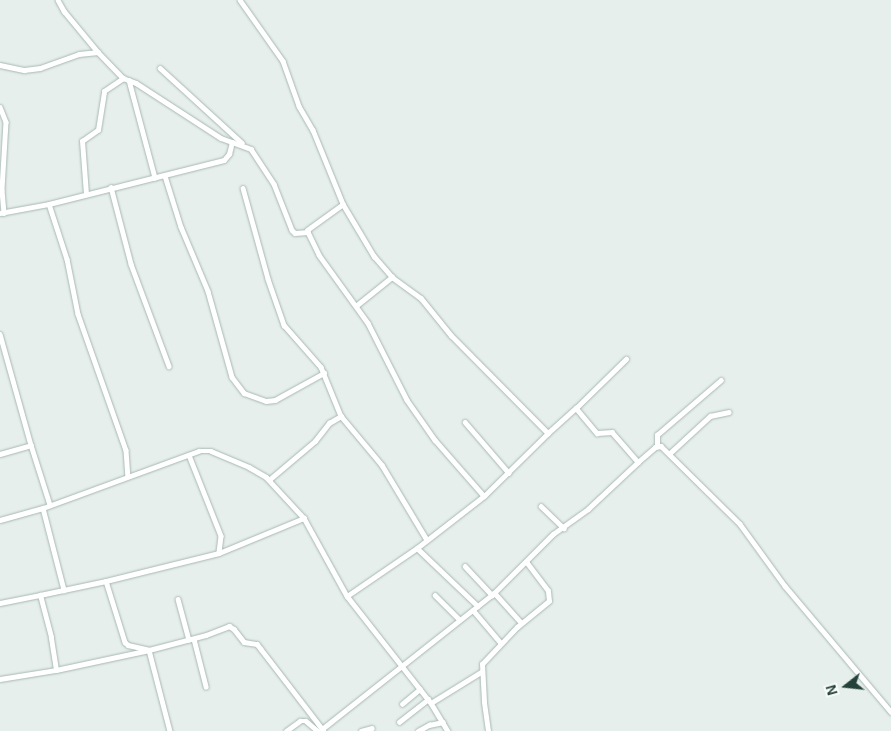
<!DOCTYPE html>
<html>
<head>
<meta charset="utf-8">
<style>
	body { margin:0 }
	#map { position:relative; width:891px; height:731px; overflow:hidden; background:#e6efeb; font-family:Arial,sans-serif }
	div>[style] { position:absolute }
	[style*='--x'] { left:calc(var(--x)*1px); top:calc(var(--y)*1px); width:calc(var(--w)*1px); rotate:calc(var(--a)*1deg) }
	.roads { filter:drop-shadow(0 0 1px #a8b8b2) drop-shadow(0 0 1px #a8b8b2) }
	.street>* { height:4.5px; margin:-2.25px; padding:0 2.25px; transform-origin:2.25px; border-radius:2.25px; background:#fff }
	span { translate:-50% -50%; white-space:nowrap; text-align:center; line-height:1.15; -webkit-text-stroke:4.5px #f7fbf9; paint-order:stroke }
	.north { position:absolute; left:821px; top:661px; width:50px; height:50px; -webkit-text-stroke:4px #f7fbf9; paint-order:stroke; rotate:254deg; font-size:14px; font-weight:700; line-height:20px; text-align:center; color:#24423a }
	.north::after { content:''; display:block; margin:auto; width:18px; height:22px; background:#24423a; clip-path:polygon(50% 0,100% 100%,50% 72%,0 100%) }
</style>
</head>
<body>
<div id="map">
	<div class="roads">
		<div class="street">
			<i style="--x:58;--y:0;--w:13;--a:61"></i>
			<i style="--x:64;--y:11;--w:53;--a:50.3"></i>
			<i style="--x:240;--y:0;--w:75;--a:54.8"></i>
			<i style="--x:283;--y:61;--w:48;--a:70.4"></i>
			<i style="--x:299;--y:106;--w:28;--a:60"></i>
			<i style="--x:313;--y:130;--w:80;--a:67.9"></i>
			<i style="--x:343;--y:204;--w:61;--a:59.2"></i>
			<i style="--x:374;--y:256;--w:28;--a:49"></i>
			<i style="--x:392;--y:277;--w:36;--a:36"></i>
			<i style="--x:421;--y:298;--w:48;--a:51"></i>
			<i style="--x:451;--y:335;--w:138;--a:45.3"></i>
			<i style="--x:548;--y:433;--w:38;--a:-42"></i>
			<i style="--x:576;--y:408;--w:33;--a:50"></i>
			<i style="--x:597;--y:433;--w:15;--a:-4"></i>
			<i style="--x:612;--y:432;--w:40;--a:49"></i>
			<i style="--x:638;--y:462;--w:23;--a:-41"></i>
			<i style="--x:655;--y:447;--w:6;--a:-9"></i>
			<i style="--x:661;--y:446;--w:111;--a:44.6"></i>
			<i style="--x:740;--y:524;--w:77;--a:54"></i>
			<i style="--x:785;--y:586;--w:165;--a:49.9"></i>
			<i style="--x:0;--y:65;--w:25;--a:12"></i>
			<i style="--x:24;--y:70;--w:16;--a:-7"></i>
			<i style="--x:40;--y:68;--w:41;--a:-19.7"></i>
			<i style="--x:79;--y:54;--w:19;--a:-6"></i>
			<i style="--x:98;--y:52;--w:36;--a:46"></i>
			<i style="--x:123;--y:78;--w:14;--a:21"></i>
			<i style="--x:136;--y:83;--w:101;--a:32.9"></i>
			<i style="--x:221;--y:138;--w:32;--a:20"></i>
			<i style="--x:251;--y:149;--w:42;--a:56.7"></i>
			<i style="--x:274;--y:184;--w:49;--a:68.6"></i>
			<i style="--x:292;--y:230;--w:4;--a:45"></i>
			<i style="--x:295;--y:233;--w:13;--a:-4"></i>
			<i style="--x:308;--y:232;--w:25;--a:64"></i>
			<i style="--x:319;--y:255;--w:84;--a:54.2"></i>
			<i style="--x:368;--y:323;--w:86;--a:63.1"></i>
			<i style="--x:407;--y:400;--w:49;--a:55"></i>
			<i style="--x:435;--y:440;--w:74;--a:48.8"></i>
			<i style="--x:160;--y:68;--w:111;--a:42.4"></i>
			<i style="--x:129;--y:80;--w:101;--a:75.1"></i>
			<i style="--x:0;--y:107;--w:16;--a:68"></i>
			<i style="--x:6;--y:122;--w:68;--a:93.4"></i>
			<i style="--x:2;--y:190;--w:23;--a:85"></i>
			<i style="--x:165;--y:176;--w:53;--a:72.6"></i>
			<i style="--x:181;--y:227;--w:69;--a:67.1"></i>
			<i style="--x:208;--y:291;--w:89;--a:74.4"></i>
			<i style="--x:232;--y:377;--w:20;--a:53"></i>
			<i style="--x:244;--y:393;--w:23;--a:20"></i>
			<i style="--x:266;--y:401;--w:9;--a:-6"></i>
			<i style="--x:275;--y:400;--w:56;--a:-28.9"></i>
			<i style="--x:111;--y:187;--w:80;--a:75.4"></i>
			<i style="--x:131;--y:264;--w:109;--a:69.6"></i>
			<i style="--x:243;--y:188;--w:94;--a:74.6"></i>
			<i style="--x:268;--y:279;--w:49;--a:70.8"></i>
			<i style="--x:284;--y:325;--w:56;--a:48.6"></i>
			<i style="--x:321;--y:367;--w:53;--a:67.8"></i>
			<i style="--x:341;--y:416;--w:64;--a:50.1"></i>
			<i style="--x:382;--y:465;--w:87;--a:59"></i>
			<i style="--x:86;--y:194;--w:53;--a:-94.3"></i>
			<i style="--x:82;--y:141;--w:19;--a:-35"></i>
			<i style="--x:98;--y:130;--w:39;--a:-81"></i>
			<i style="--x:104;--y:91;--w:23;--a:-34"></i>
			<i style="--x:49;--y:204;--w:58;--a:71.9"></i>
			<i style="--x:67;--y:259;--w:56;--a:78.7"></i>
			<i style="--x:78;--y:314;--w:144;--a:70.6"></i>
			<i style="--x:126;--y:450;--w:26;--a:86"></i>
			<i style="--x:0;--y:213;--w:50;--a:-10.4"></i>
			<i style="--x:49;--y:204;--w:180;--a:-14.1"></i>
			<i style="--x:224;--y:160;--w:8;--a:-50"></i>
			<i style="--x:229;--y:154;--w:12;--a:-76"></i>
			<i style="--x:307;--y:230;--w:44;--a:-35.8"></i>
			<i style="--x:357;--y:305;--w:45;--a:-38.7"></i>
			<i style="--x:0;--y:334;--w:115;--a:74.4"></i>
			<i style="--x:576;--y:408;--w:70;--a:-44.4"></i>
			<i style="--x:465;--y:422;--w:67;--a:49.2"></i>
			<i style="--x:657;--y:446;--w:11;--a:-90"></i>
			<i style="--x:657;--y:435;--w:84;--a:-40.7"></i>
			<i style="--x:0;--y:454;--w:32;--a:-16"></i>
			<i style="--x:31;--y:445;--w:63;--a:72.4"></i>
			<i style="--x:669;--y:454;--w:56;--a:-42.8"></i>
			<i style="--x:710;--y:416;--w:19;--a:-12"></i>
			<i style="--x:189;--y:455;--w:87;--a:68.4"></i>
			<i style="--x:221;--y:536;--w:17;--a:97"></i>
			<i style="--x:269;--y:480;--w:60;--a:-40.3"></i>
			<i style="--x:315;--y:441;--w:23;--a:-52"></i>
			<i style="--x:329;--y:423;--w:14;--a:-30"></i>
			<i style="--x:541;--y:506;--w:32;--a:44"></i>
			<i style="--x:43;--y:508;--w:85;--a:75.6"></i>
			<i style="--x:0;--y:520;--w:45;--a:-15.6"></i>
			<i style="--x:43;--y:508;--w:166;--a:-20.1"></i>
			<i style="--x:199;--y:451;--w:12;--a:0"></i>
			<i style="--x:211;--y:451;--w:41;--a:22.8"></i>
			<i style="--x:249;--y:467;--w:20;--a:30"></i>
			<i style="--x:266;--y:477;--w:56;--a:47.2"></i>
			<i style="--x:304;--y:518;--w:89;--a:61.1"></i>
			<i style="--x:347;--y:596;--w:136;--a:51.9"></i>
			<i style="--x:431;--y:703;--w:33;--a:59"></i>
			<i style="--x:417;--y:548;--w:84;--a:43.6"></i>
			<i style="--x:465;--y:566;--w:40;--a:47"></i>
			<i style="--x:106;--y:581;--w:116;--a:-13.9"></i>
			<i style="--x:219;--y:553;--w:92;--a:-22.4"></i>
			<i style="--x:435;--y:595;--w:35;--a:45"></i>
			<i style="--x:347;--y:596;--w:85;--a:-34.4"></i>
			<i style="--x:417;--y:548;--w:85;--a:-37.8"></i>
			<i style="--x:484;--y:496;--w:90;--a:-44.5"></i>
			<i style="--x:178;--y:599;--w:42;--a:75"></i>
			<i style="--x:0;--y:603;--w:41;--a:-11.3"></i>
			<i style="--x:473;--y:610;--w:43;--a:49.7"></i>
			<i style="--x:521;--y:623;--w:40;--a:-132"></i>
			<i style="--x:494;--y:593;--w:83;--a:-45"></i>
			<i style="--x:553;--y:534;--w:43;--a:-35.5"></i>
			<i style="--x:588;--y:509;--w:69;--a:-43.2"></i>
			<i style="--x:194;--y:639;--w:49;--a:75.7"></i>
			<i style="--x:56;--y:670;--w:33;--a:-99"></i>
			<i style="--x:51;--y:637;--w:43;--a:-104.7"></i>
			<i style="--x:40;--y:595;--w:67;--a:-12"></i>
			<i style="--x:106;--y:581;--w:64;--a:72.7"></i>
			<i style="--x:125;--y:642;--w:4;--a:45"></i>
			<i style="--x:128;--y:645;--w:22;--a:13"></i>
			<i style="--x:149;--y:650;--w:84;--a:75.5"></i>
			<i style="--x:0;--y:679;--w:57;--a:-9.1"></i>
			<i style="--x:56;--y:670;--w:95;--a:-12.1"></i>
			<i style="--x:149;--y:650;--w:59;--a:-14.7"></i>
			<i style="--x:206;--y:635;--w:25;--a:-21"></i>
			<i style="--x:229;--y:626;--w:6;--a:31"></i>
			<i style="--x:234;--y:629;--w:16;--a:52"></i>
			<i style="--x:244;--y:642;--w:13;--a:9"></i>
			<i style="--x:257;--y:644;--w:6;--a:51"></i>
			<i style="--x:261;--y:649;--w:103;--a:52.5"></i>
			<i style="--x:431;--y:703;--w:59;--a:-31.8"></i>
			<i style="--x:402;--y:704;--w:23;--a:-40"></i>
			<i style="--x:399;--y:722;--w:37;--a:-38"></i>
			<i style="--x:322;--y:729;--w:219;--a:-38.3"></i>
			<i style="--x:286;--y:731;--w:17;--a:-36"></i>
			<i style="--x:300;--y:721;--w:6;--a:0"></i>
			<i style="--x:306;--y:721;--w:16;--a:40"></i>
			<i style="--x:361;--y:731;--w:11;--a:-15"></i>
			<i style="--x:418;--y:731;--w:13;--a:-29"></i>
			<i style="--x:429;--y:725;--w:14;--a:-12"></i>
			<i style="--x:488;--y:731;--w:29;--a:-98"></i>
			<i style="--x:484;--y:702;--w:38;--a:-93"></i>
			<i style="--x:482;--y:664;--w:51;--a:-46.6"></i>
			<i style="--x:517;--y:627;--w:41;--a:-39.1"></i>
			<i style="--x:549;--y:601;--w:10;--a:-96"></i>
			<i style="--x:548;--y:591;--w:36;--a:-127"></i>
		</div>
	</div>
	<div class="north">N</div>
</div>
</body>
</html>
